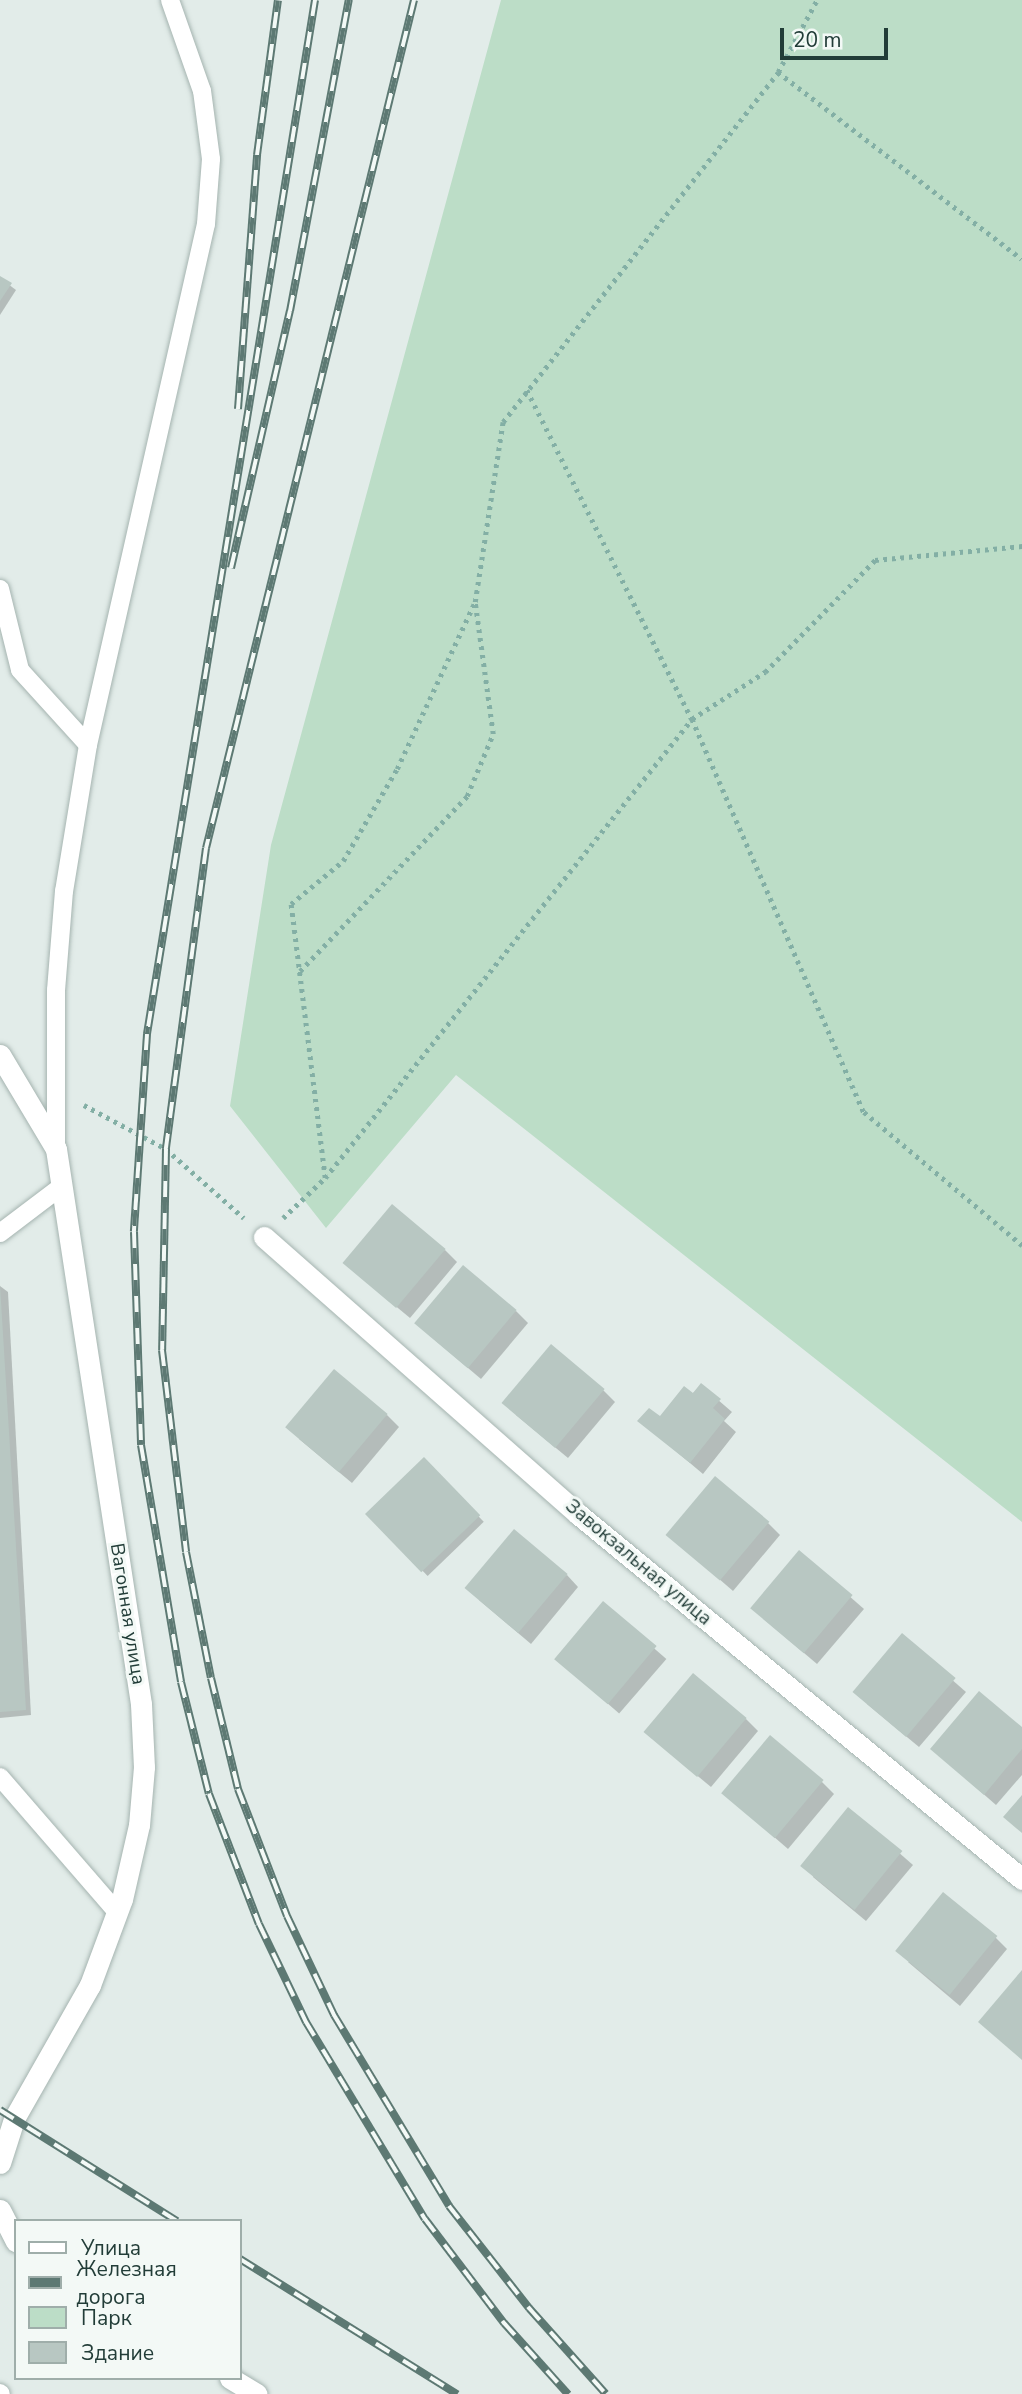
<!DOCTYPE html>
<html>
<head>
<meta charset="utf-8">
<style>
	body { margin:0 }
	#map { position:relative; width:1022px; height:2394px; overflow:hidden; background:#e2ece9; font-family:"Nunito Sans",sans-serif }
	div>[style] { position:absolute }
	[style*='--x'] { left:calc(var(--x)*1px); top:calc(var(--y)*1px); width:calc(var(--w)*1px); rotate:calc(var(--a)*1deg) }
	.green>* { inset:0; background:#bcddc7 }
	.shadow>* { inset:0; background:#0003; transform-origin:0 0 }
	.building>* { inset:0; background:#b8c7c2; transform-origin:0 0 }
	.path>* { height:4.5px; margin-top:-2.25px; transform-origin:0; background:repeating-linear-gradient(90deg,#83afa5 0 3.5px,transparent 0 8.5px) }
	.roads { filter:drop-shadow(0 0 2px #a5b4b0) drop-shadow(0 0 2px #a5b4b0) }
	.service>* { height:18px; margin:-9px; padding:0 9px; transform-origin:9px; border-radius:9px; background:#fff }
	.minor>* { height:21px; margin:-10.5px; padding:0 10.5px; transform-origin:10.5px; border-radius:10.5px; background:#fff }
	.rail>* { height:8px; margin-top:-4px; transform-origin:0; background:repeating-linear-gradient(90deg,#f3f9f6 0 16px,#5d7973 0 32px); box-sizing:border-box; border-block:2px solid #5d7973 }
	span { translate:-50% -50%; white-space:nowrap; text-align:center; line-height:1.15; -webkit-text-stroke:6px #f3f9f6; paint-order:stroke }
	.street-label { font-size:19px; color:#223d38 }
	.legend { position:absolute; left:14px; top:2219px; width:228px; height:161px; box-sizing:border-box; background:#f3f9f6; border:2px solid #9faeaa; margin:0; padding:9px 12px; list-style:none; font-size:21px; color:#223d38 }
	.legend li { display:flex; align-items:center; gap:14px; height:35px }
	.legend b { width:35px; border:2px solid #9faeaa }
	.scale { position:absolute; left:780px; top:28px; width:108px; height:32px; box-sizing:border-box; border:4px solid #223d38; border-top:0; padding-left:9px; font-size:21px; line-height:24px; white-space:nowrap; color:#223d38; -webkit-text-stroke:5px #f3f9f6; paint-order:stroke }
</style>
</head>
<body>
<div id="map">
	<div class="green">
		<i style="clip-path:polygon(501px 0,1022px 0,1022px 1522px,456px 1075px,326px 1228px,230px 1106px,271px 845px)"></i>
	</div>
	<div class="shadow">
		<i style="clip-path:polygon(0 278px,16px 290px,0 315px)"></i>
		<i style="clip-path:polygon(445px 1250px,457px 1262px,410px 1318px,358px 1275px)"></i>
		<i style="clip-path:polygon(0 1286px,8px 1292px,31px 1715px,0 1718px)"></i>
		<i style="clip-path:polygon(516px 1311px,528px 1323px,481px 1379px,429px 1335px)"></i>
		<i style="clip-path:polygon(702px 1386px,732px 1412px,724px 1421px,736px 1432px,703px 1474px,640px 1421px,661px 1418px)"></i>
		<i style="clip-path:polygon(603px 1390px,615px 1402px,568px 1458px,516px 1415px)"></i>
		<i style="clip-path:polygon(387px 1415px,399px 1427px,352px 1483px,299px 1439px)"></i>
		<i style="left:424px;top:1460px;width:86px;height:78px;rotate:46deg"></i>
		<i style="clip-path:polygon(768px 1523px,780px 1535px,733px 1591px,681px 1546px)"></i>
		<i style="clip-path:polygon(800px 1553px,864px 1609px,817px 1664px,765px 1620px)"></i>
		<i style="clip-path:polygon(567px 1575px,578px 1587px,531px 1644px,479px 1600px)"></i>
		<i style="left:603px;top:1604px;width:84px;height:72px;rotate:41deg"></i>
		<i style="clip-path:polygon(902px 1636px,966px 1692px,919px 1747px,867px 1704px)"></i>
		<i style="clip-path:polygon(746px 1719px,758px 1731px,711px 1787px,659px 1744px)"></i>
		<i style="clip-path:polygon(1022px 1729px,1022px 1775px,996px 1805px,932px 1749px)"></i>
		<i style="clip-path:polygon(822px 1782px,834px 1794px,788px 1849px,723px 1793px)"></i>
		<i style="clip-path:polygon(849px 1809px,913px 1865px,866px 1921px,813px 1877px)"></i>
		<i style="clip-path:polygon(995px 1937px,1007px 1949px,960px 2006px,908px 1962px)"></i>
	</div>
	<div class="building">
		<i style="clip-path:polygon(0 276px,12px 283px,0 301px)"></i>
		<i style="left:392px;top:1204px;width:70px;height:77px;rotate:40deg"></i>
		<i style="left:463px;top:1265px;width:70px;height:76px;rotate:40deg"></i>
		<i style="clip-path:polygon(0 1285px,26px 1710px,0 1712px)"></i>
		<i style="left:551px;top:1344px;width:70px;height:77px;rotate:40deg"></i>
		<i style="left:334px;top:1369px;width:70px;height:76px;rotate:40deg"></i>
		<i style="clip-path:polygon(701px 1383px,721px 1399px,713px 1408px,725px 1419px,690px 1463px,637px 1421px,649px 1408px,660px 1416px,684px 1386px,693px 1393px)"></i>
		<i style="left:424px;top:1457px;width:81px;height:82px;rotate:46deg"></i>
		<i style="left:715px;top:1476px;width:71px;height:77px;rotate:40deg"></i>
		<i style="left:514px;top:1529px;width:70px;height:77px;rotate:40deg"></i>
		<i style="left:799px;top:1550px;width:70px;height:76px;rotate:40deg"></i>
		<i style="left:603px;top:1601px;width:70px;height:76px;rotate:40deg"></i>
		<i style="left:902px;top:1633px;width:70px;height:77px;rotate:40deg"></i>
		<i style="left:693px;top:1673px;width:70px;height:77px;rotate:40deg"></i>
		<i style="clip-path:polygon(979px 1691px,1022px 1727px,1022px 1749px,984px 1795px,930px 1749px)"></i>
		<i style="left:770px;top:1735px;width:70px;height:76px;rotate:40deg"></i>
		<i style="clip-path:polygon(1022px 1795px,1022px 1833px,1003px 1817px)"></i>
		<i style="left:848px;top:1807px;width:70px;height:76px;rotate:39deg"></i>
		<i style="left:943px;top:1892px;width:70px;height:76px;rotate:39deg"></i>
		<i style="clip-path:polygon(1022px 1970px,1022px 2060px,978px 2022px)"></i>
	</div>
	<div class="path">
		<i style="--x:778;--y:72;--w:307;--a:37.5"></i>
		<i style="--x:527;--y:390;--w:368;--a:63.4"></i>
		<i style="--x:692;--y:719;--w:429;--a:66.4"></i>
		<i style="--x:864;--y:1112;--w:207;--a:40.1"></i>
		<i style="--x:300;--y:971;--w:242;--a:-46.3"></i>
		<i style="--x:467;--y:796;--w:67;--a:-67.2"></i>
		<i style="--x:493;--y:734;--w:133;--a:-97.8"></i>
		<i style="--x:84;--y:1105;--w:93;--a:28.2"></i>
		<i style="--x:166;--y:1149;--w:104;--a:41.5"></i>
		<i style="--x:325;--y:1178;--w:588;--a:-51.36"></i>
		<i style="--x:692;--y:719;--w:87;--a:-32.8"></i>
		<i style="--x:765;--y:672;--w:157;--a:-45.5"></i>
		<i style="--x:875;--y:560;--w:148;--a:-5.4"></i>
		<i style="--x:283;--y:1218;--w:58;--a:-43.6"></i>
		<i style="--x:325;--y:1178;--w:276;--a:-97.1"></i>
		<i style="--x:291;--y:904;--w:67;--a:-39.6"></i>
		<i style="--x:343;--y:861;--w:107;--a:-59.6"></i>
		<i style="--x:397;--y:769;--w:184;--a:-65"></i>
		<i style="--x:475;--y:602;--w:182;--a:-81.2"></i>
		<i style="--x:503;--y:422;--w:445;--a:-51.8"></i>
		<i style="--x:778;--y:72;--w:82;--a:-61.6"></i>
	</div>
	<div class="roads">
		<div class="service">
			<i style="--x:0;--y:589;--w:83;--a:76.1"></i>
			<i style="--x:20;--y:670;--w:101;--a:47.8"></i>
			<i style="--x:88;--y:745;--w:148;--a:99.3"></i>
			<i style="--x:64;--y:891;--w:99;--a:94.6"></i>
			<i style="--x:56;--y:990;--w:159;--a:90"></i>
			<i style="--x:88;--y:745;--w:534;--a:-77.24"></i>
			<i style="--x:206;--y:224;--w:65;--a:-85.6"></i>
			<i style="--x:211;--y:159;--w:69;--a:-97.5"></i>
			<i style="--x:202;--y:91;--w:96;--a:-109.4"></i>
			<i style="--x:0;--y:1233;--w:78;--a:-37.2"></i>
			<i style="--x:0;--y:1777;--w:179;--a:49.1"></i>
			<i style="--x:0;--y:2393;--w:1;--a:45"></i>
		</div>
		<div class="minor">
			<i style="--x:0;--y:1055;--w:109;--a:59.2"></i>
			<i style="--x:56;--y:1149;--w:561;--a:81.29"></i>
			<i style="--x:141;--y:1704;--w:63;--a:87.3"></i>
			<i style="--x:144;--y:1767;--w:58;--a:94.9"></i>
			<i style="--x:139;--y:1825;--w:76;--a:102.9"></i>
			<i style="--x:122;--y:1899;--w:92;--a:110.4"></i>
			<i style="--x:90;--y:1985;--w:154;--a:119.6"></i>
			<i style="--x:14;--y:2119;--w:46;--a:107.7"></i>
			<i style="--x:264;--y:1237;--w:419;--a:41.4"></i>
			<i style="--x:578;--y:1514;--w:575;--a:39.42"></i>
			<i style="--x:0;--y:2210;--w:35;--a:63"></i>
			<i style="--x:230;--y:2378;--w:31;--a:31"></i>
		</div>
	</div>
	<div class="rail">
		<i style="--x:315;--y:0;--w:1048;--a:99.23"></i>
		<i style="--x:147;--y:1034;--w:198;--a:93.8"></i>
		<i style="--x:134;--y:1232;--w:213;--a:88.1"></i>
		<i style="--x:141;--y:1445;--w:240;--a:80.4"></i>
		<i style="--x:181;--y:1682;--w:115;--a:76"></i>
		<i style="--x:209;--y:1794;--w:139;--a:69"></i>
		<i style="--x:259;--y:1924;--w:109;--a:64.4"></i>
		<i style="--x:306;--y:2022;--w:230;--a:58.9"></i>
		<i style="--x:425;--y:2219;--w:131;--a:52.8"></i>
		<i style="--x:504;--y:2323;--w:96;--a:48"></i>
		<i style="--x:414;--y:0;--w:873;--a:103.78"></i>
		<i style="--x:206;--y:848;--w:304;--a:97.6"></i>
		<i style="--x:166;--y:1149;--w:201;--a:91.1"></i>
		<i style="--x:162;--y:1350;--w:203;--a:83.2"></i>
		<i style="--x:186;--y:1552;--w:128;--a:78.8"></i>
		<i style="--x:211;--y:1678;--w:114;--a:76.3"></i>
		<i style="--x:238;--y:1789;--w:136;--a:68.9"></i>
		<i style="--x:287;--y:1916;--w:110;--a:64.6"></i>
		<i style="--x:334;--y:2015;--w:223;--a:58.9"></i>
		<i style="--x:449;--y:2206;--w:130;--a:51.9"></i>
		<i style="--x:529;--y:2308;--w:115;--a:48.2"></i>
		<i style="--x:238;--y:409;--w:255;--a:-85.7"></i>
		<i style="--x:257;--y:155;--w:156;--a:-82.3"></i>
		<i style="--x:231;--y:568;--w:264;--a:-77.1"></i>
		<i style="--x:290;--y:311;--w:317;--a:-79.3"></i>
		<i style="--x:0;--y:2110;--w:209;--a:32.1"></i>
		<i style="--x:240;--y:2259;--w:256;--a:31.9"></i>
	</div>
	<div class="street-label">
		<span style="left:638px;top:1563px;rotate:40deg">Завокзальная улица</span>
		<span style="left:127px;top:1614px;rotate:81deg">Вагонная улица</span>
	</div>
	<ul class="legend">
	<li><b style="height:9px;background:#fff"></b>Улица</li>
	<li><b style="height:9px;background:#5d7973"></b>Железная дорога</li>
	<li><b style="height:19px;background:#bcddc7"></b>Парк</li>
	<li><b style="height:19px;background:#b8c7c2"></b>Здание</li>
	</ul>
	<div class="scale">20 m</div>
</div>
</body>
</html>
